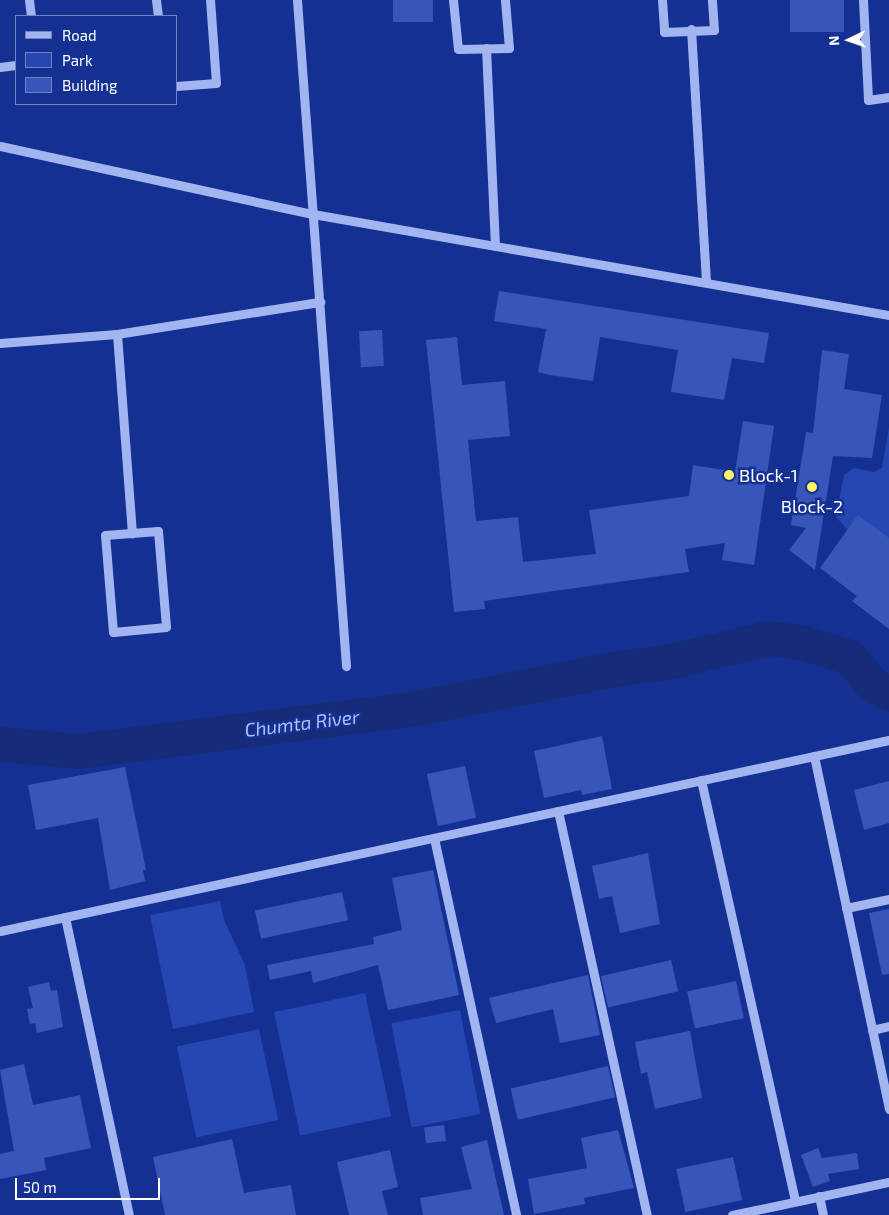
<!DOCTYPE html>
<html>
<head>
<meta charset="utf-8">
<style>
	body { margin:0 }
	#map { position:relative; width:889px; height:1215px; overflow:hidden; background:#143093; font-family:"Exo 2",sans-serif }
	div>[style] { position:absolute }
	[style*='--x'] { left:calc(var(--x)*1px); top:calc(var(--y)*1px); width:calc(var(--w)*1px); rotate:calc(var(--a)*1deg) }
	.green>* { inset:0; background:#2647b2; transform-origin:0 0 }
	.river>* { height:35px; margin:-17.5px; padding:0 17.5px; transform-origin:17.5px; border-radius:17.5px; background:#172c78 }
	.building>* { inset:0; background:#3856ba; transform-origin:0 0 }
	.minor>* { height:9px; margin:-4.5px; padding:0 4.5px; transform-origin:4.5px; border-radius:4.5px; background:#a3b5f1 }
	.dots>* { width:14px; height:14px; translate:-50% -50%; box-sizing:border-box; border:2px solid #143093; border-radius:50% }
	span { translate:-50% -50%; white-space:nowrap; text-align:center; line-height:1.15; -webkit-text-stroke:5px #143093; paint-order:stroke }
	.poi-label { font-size:18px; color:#fff }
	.left { translate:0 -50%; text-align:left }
	.water-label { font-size:19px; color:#afc1f8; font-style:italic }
	.legend { position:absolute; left:15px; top:15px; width:162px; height:90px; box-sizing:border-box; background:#143093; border:1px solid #7283be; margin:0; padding:6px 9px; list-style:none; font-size:15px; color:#fff }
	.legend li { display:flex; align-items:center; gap:10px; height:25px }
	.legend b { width:25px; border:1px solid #7283be }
	.north { position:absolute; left:824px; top:15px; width:50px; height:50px; -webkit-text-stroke:4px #143093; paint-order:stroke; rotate:267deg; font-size:14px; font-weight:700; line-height:20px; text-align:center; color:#fff }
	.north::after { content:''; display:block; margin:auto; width:18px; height:22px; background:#fff; clip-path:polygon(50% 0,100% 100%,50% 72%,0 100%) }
	.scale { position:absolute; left:15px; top:1178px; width:145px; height:22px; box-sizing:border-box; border:2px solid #fff; border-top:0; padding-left:6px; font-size:15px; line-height:18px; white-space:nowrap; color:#fff; -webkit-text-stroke:4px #143093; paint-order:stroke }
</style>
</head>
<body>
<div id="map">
	<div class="green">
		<i style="clip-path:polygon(889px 427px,889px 545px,848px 530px,836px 517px,844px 475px,854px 468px,874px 472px,882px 468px)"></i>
		<i style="clip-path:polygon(220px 901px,224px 920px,245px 965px,254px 1012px,173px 1029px,150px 915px)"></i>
		<i style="left:365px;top:993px;width:126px;height:93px;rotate:78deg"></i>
		<i style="left:460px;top:1010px;width:106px;height:70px;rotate:79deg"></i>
		<i style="left:259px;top:1029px;width:93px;height:84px;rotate:78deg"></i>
	</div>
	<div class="river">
		<i style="--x:0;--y:744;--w:78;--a:5.1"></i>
		<i style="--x:78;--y:751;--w:337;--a:-7.2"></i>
		<i style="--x:412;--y:709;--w:211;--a:-11.2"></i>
		<i style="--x:619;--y:668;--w:53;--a:-7.5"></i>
		<i style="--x:672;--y:661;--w:99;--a:-13.5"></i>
		<i style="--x:768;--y:638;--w:33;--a:7"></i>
		<i style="--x:801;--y:642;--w:51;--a:17"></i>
		<i style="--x:850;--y:657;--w:32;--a:51"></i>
		<i style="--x:870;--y:682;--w:22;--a:32"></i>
	</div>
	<div class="building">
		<i style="left:393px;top:0;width:40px;height:22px"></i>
		<i style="left:790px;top:0;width:54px;height:32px"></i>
		<i style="clip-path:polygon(499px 291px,769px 333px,764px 363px,732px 358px,724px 400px,671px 392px,678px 350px,600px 337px,593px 381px,549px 375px,538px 372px,546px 329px,494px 321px)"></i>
		<i style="left:382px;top:330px;width:36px;height:23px;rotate:87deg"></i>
		<i style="clip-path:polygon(457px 337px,462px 385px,505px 381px,510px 436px,468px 440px,476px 521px,518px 517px,523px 562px,596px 554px,589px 510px,689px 496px,693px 465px,735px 472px,743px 421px,774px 426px,754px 565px,722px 560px,725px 543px,685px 549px,689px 572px,484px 601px,485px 609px,454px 612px,426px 340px)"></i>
		<i style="clip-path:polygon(822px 350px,849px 354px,844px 389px,882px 395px,872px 458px,833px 456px,815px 570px,789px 550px,806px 528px,791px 525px,806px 432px,813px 433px)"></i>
		<i style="clip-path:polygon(858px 515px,889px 538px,889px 629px,852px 601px,857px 596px,820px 568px)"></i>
		<i style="clip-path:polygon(602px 736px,612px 789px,582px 795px,581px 790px,544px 798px,534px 751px)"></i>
		<i style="left:465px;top:766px;width:53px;height:39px;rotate:78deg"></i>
		<i style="clip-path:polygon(125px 767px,146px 870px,143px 870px,145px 881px,110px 890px,98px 818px,36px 830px,28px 785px)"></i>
		<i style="clip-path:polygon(889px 781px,889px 823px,864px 830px,854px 790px)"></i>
		<i style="clip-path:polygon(648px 853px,660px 924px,620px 933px,612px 896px,599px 899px,592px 866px)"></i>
		<i style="clip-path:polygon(433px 870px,459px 995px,388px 1010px,378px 965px,313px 983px,311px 971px,270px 980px,267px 965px,374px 944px,373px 937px,402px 930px,392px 878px)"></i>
		<i style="left:342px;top:892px;width:29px;height:89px;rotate:78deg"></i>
		<i style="clip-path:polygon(889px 909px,889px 974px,882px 975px,869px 913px)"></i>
		<i style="left:671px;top:960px;width:32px;height:72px;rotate:77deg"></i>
		<i style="clip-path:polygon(588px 975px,600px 1035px,560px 1043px,553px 1009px,496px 1023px,489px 998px)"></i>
		<i style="left:736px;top:981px;width:38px;height:50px;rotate:78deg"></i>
		<i style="clip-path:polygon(49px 982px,51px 991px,57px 990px,63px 1027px,37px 1033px,35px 1023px,30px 1024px,27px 1009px,33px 1008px,28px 987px)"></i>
		<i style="clip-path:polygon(690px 1031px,702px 1098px,655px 1109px,647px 1072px,641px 1074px,635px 1042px)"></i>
		<i style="clip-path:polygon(24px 1064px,33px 1105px,80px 1095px,91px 1148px,44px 1158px,46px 1170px,0 1179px,0 1154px,14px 1151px,0 1070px)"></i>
		<i style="left:608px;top:1066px;width:32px;height:100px;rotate:77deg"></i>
		<i style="left:444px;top:1125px;width:16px;height:20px;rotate:83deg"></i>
		<i style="clip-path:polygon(618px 1130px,634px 1188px,584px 1198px,585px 1204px,534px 1214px,528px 1179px,587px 1168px,581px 1138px)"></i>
		<i style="clip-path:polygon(232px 1139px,244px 1193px,291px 1185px,296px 1215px,165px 1215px,153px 1157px)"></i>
		<i style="clip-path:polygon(487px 1140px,504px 1215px,423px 1215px,420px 1198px,472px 1189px,461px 1147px)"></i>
		<i style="clip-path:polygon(818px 1148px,822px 1158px,857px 1153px,859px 1169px,828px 1174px,830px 1181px,813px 1187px,801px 1155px)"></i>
		<i style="clip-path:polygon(390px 1150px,398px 1187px,382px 1191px,388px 1215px,349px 1215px,337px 1162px)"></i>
		<i style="left:733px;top:1157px;width:44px;height:58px;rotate:78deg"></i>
	</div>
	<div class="minor">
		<i style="--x:29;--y:0;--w:16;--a:83"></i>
		<i style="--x:156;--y:0;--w:16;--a:83"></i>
		<i style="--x:297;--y:0;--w:668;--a:85.79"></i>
		<i style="--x:453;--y:0;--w:49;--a:84.2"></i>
		<i style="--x:458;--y:49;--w:51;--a:-1.1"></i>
		<i style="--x:509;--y:48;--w:48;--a:-94.8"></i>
		<i style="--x:662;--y:0;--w:32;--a:86"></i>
		<i style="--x:664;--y:32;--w:50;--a:-2.3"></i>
		<i style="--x:714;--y:30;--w:30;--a:-94"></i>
		<i style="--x:863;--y:0;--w:100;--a:87.1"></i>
		<i style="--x:868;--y:100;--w:21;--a:-8"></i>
		<i style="--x:691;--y:29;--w:253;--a:86.6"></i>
		<i style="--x:486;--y:48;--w:198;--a:87.4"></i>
		<i style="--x:0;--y:67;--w:16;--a:-7"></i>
		<i style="--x:176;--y:86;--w:40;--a:-4.3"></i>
		<i style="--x:216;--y:83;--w:83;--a:-94.1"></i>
		<i style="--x:0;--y:146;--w:320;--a:12.3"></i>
		<i style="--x:313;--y:214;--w:585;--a:9.95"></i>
		<i style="--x:117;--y:334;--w:200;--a:85.7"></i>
		<i style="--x:0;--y:343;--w:117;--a:-4.4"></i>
		<i style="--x:117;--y:334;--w:206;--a:-9"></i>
		<i style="--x:158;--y:531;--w:96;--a:85.2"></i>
		<i style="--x:166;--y:627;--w:53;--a:174.6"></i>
		<i style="--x:113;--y:632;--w:97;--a:-94.7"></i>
		<i style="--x:105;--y:535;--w:53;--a:-4.3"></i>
		<i style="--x:814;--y:756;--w:361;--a:78"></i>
		<i style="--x:701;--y:780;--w:431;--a:77.4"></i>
		<i style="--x:558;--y:811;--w:414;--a:77.6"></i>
		<i style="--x:434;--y:838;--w:386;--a:77.7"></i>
		<i style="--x:846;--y:908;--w:44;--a:-11.8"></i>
		<i style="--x:65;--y:917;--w:305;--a:77.9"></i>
		<i style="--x:0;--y:931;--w:909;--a:-12.13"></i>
		<i style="--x:872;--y:1030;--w:17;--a:-13"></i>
		<i style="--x:819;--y:1196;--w:19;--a:78"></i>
		<i style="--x:732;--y:1215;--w:160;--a:-11.9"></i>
	</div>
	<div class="dots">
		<i style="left:729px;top:475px;background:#fff463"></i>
		<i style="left:812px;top:487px;background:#fff463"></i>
	</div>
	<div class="poi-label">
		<span class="left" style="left:739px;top:475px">Block-1</span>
		<span style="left:812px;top:506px">Block-2</span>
	</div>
	<div class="water-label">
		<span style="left:302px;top:723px;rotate:-7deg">Chumta River</span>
	</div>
	<ul class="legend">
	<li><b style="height:6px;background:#a3b5f1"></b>Road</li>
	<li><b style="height:14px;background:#2647b2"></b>Park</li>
	<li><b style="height:14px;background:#3856ba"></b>Building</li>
	</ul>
	<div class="north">N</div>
	<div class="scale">50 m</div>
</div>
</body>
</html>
